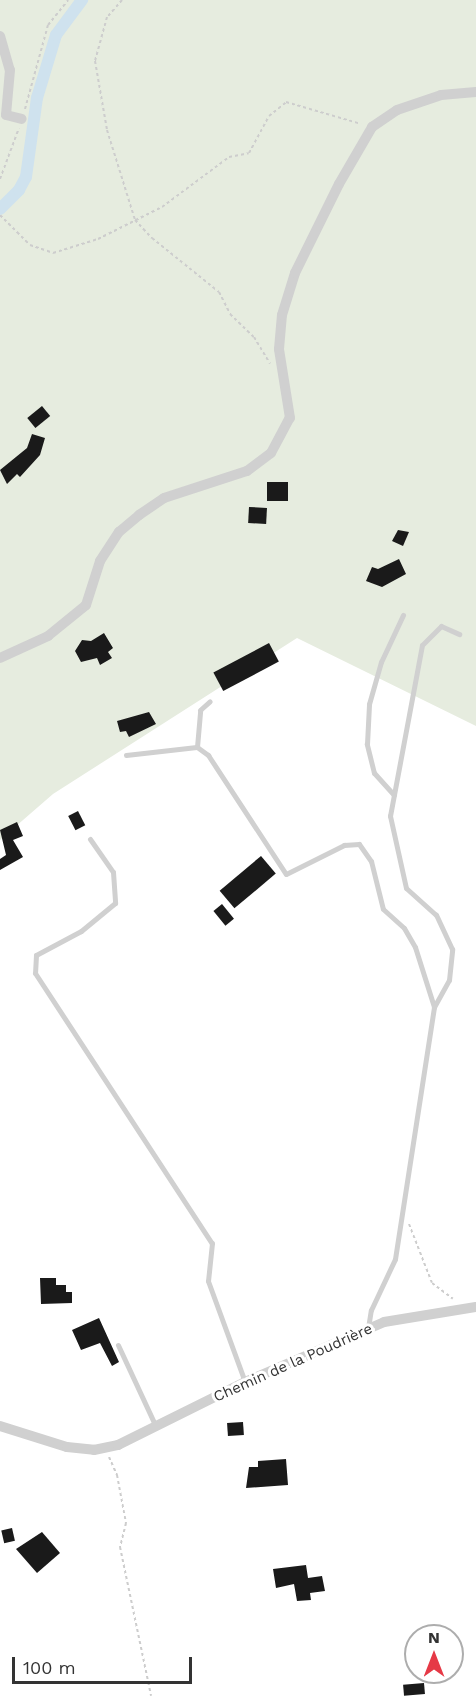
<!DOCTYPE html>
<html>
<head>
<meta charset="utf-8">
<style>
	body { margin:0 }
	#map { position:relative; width:476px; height:1696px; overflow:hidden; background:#fff; font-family:"Work Sans",sans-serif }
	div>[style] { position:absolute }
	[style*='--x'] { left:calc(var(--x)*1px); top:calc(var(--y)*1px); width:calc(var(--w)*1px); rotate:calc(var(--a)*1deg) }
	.green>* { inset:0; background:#e6ecdf }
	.canal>* { height:12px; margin:-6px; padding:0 6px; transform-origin:6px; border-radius:6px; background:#cfe2ee }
	.building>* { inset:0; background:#1a1a1a; transform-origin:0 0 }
	.path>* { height:2px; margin-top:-1px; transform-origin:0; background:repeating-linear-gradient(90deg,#cdcdcd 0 3px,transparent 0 6px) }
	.service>* { height:5px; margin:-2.5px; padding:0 2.5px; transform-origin:2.5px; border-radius:2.5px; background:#d0d0d0 }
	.minor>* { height:10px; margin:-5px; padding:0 5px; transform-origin:5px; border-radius:5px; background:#d0d0d0 }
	span { translate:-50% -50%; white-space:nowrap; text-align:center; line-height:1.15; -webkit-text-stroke:6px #fff; paint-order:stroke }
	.street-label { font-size:15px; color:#333 }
	.north { position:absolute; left:404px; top:1624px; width:60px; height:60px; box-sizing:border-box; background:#fff; border:2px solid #adadad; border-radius:50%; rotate:0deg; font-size:16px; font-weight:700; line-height:24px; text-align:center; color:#333 }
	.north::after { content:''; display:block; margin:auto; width:21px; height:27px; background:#e63946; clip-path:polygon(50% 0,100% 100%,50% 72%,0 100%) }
	.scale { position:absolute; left:12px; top:1657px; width:180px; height:27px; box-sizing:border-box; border:3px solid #333; border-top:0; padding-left:8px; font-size:18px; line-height:21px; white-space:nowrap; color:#333; -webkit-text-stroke:4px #fff; paint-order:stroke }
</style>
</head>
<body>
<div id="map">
	<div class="green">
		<i style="clip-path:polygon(0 0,476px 0,476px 726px,297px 638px,53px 794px,0 840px)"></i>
	</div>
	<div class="canal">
		<i style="--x:0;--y:209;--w:27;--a:-45"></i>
		<i style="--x:19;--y:190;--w:15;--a:-62"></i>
		<i style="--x:26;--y:177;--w:80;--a:-82.1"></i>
		<i style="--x:37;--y:98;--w:66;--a:-73.2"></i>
		<i style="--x:56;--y:35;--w:44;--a:-53.4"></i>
	</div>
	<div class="building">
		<i style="left:42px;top:406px;width:13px;height:19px;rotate:51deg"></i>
		<i style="clip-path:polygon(32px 434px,45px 438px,40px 455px,20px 477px,17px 474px,7px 484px,0 470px,27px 448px)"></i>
		<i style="left:267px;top:482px;width:21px;height:19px"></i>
		<i style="left:249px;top:507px;width:18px;height:16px;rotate:3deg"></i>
		<i style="clip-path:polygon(398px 530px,409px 532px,403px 546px,392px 541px)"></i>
		<i style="clip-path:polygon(399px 559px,406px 574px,382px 587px,366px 581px,372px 567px,378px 569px)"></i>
		<i style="clip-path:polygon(104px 633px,113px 648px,108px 652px,112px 658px,100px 665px,97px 658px,81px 662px,75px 651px,82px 640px,91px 641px)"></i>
		<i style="left:269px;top:643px;width:21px;height:63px;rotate:62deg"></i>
		<i style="clip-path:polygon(149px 712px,156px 724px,129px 737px,126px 731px,120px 732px,117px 721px)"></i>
		<i style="left:78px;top:811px;width:16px;height:11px;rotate:63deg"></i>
		<i style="clip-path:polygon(17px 822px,23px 836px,13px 840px,23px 857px,0 870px,0 859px,6px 855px,0 830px)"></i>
		<i style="left:261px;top:856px;width:23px;height:54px;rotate:50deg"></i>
		<i style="left:222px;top:904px;width:19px;height:11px;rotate:51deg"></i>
		<i style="clip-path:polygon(40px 1278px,56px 1278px,56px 1285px,66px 1285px,66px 1292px,72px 1292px,72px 1303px,41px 1304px)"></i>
		<i style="clip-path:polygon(99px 1318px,119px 1362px,112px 1366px,100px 1343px,81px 1350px,72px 1330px)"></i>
		<i style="left:243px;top:1422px;width:13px;height:16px;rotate:86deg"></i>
		<i style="clip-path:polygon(286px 1459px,288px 1485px,246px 1488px,249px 1467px,258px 1467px,258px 1461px)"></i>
		<i style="left:12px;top:1528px;width:13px;height:11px;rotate:77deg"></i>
		<i style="clip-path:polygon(42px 1532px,60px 1553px,37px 1573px,16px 1549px)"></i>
		<i style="clip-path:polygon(306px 1565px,308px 1578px,322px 1576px,325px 1591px,310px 1593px,311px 1600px,297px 1601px,294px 1584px,276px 1588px,273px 1569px)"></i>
		<i style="left:424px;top:1683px;width:11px;height:21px;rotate:85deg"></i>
	</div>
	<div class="path">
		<i style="--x:122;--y:0;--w:23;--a:131"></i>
		<i style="--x:107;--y:17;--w:46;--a:105.3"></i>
		<i style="--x:95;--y:61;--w:70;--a:80.1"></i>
		<i style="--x:107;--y:130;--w:94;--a:72.7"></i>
		<i style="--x:135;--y:220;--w:25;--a:47"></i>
		<i style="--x:152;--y:238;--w:86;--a:38.9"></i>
		<i style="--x:219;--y:292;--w:25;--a:63"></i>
		<i style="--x:230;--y:314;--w:33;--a:44"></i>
		<i style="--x:254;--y:337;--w:31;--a:59"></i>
		<i style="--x:25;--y:109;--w:87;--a:-74.7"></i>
		<i style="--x:48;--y:25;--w:32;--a:-51"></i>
		<i style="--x:0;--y:179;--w:54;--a:-69.6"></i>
		<i style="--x:0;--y:215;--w:42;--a:45"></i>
		<i style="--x:30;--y:245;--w:24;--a:19"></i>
		<i style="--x:53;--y:253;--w:47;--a:-17.3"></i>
		<i style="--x:98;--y:239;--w:72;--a:-26.6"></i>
		<i style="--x:162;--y:207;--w:84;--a:-36.7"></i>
		<i style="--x:229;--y:157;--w:20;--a:-11"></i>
		<i style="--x:249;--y:153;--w:42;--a:-61.6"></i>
		<i style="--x:269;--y:116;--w:22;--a:-39"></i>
		<i style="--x:286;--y:102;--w:78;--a:16.3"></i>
		<i style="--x:409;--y:1224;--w:63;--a:68.7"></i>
		<i style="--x:432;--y:1283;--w:26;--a:37"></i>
		<i style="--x:109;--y:1457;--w:20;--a:66"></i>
		<i style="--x:117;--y:1475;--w:49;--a:79.4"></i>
		<i style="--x:126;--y:1523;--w:25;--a:104"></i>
		<i style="--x:120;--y:1547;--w:152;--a:78.2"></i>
	</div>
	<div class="service">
		<i style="--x:197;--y:747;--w:37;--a:-85"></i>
		<i style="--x:200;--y:710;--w:13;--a:-42"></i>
		<i style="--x:126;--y:755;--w:71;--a:-6.4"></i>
		<i style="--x:197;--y:747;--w:14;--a:36"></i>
		<i style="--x:208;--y:755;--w:142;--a:56.8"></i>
		<i style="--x:286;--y:874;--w:65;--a:-26.6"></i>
		<i style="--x:344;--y:845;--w:15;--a:-4"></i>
		<i style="--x:359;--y:844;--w:21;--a:55"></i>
		<i style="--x:371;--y:861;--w:49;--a:76"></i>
		<i style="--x:383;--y:909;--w:28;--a:42"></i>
		<i style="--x:404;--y:928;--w:22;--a:60"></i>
		<i style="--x:415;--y:947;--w:63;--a:72.4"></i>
		<i style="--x:394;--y:795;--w:30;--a:-132"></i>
		<i style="--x:374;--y:773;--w:30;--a:-104"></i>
		<i style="--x:367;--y:744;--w:40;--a:-87.1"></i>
		<i style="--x:369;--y:704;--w:44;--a:-74.1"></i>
		<i style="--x:381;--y:662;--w:52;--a:-64.9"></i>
		<i style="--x:90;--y:839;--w:40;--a:55.1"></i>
		<i style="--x:113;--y:872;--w:31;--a:86"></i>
		<i style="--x:115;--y:903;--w:44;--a:140.5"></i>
		<i style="--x:81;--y:931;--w:51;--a:151.9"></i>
		<i style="--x:36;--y:955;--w:18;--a:93"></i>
		<i style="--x:35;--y:973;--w:323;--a:56.8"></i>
		<i style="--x:212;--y:1243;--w:38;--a:96"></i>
		<i style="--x:208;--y:1281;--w:108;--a:69.9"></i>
		<i style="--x:368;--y:1328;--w:18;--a:-81"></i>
		<i style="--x:371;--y:1310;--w:56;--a:-64.8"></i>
		<i style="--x:395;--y:1259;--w:255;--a:-81.2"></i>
		<i style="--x:434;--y:1007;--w:31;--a:-61"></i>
		<i style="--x:449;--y:980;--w:31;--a:-84"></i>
		<i style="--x:452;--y:949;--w:38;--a:-115"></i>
		<i style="--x:436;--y:915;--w:40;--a:-138"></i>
		<i style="--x:406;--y:888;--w:74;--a:-102.5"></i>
		<i style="--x:390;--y:816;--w:174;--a:-79.4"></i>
		<i style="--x:422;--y:645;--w:27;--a:-45"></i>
		<i style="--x:441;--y:626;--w:20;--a:24"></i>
		<i style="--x:118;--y:1345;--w:90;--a:65.1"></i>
	</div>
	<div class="minor">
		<i style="--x:0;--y:36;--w:35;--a:74"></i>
		<i style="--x:10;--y:70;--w:45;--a:95.1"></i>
		<i style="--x:6;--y:115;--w:16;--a:14"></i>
		<i style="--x:0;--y:658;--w:53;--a:-24.6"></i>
		<i style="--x:48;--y:636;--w:49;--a:-39.2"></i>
		<i style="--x:86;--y:605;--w:46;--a:-72.3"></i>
		<i style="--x:100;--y:561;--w:35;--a:-57"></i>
		<i style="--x:119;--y:532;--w:26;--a:-40"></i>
		<i style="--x:139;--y:515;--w:30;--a:-34"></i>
		<i style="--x:164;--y:498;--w:87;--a:-18"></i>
		<i style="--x:247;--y:471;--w:30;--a:-37"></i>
		<i style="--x:271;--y:453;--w:40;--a:-62"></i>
		<i style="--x:290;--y:418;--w:70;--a:-99.1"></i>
		<i style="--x:279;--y:349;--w:34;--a:-85"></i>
		<i style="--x:282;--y:315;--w:44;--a:-72.8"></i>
		<i style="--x:295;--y:273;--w:99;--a:-63.7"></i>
		<i style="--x:339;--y:184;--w:66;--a:-59.9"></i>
		<i style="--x:372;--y:127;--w:30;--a:-34"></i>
		<i style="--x:397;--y:110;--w:46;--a:-18.8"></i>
		<i style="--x:441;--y:95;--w:35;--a:-5"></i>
		<i style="--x:0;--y:1426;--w:70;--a:17.4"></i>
		<i style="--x:67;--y:1447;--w:27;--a:6"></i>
		<i style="--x:94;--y:1450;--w:25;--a:-12"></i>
		<i style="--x:118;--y:1445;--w:142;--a:-26.4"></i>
		<i style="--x:245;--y:1382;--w:151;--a:-23.3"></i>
		<i style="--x:384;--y:1322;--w:93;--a:-9.3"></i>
	</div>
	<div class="street-label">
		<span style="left:293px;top:1363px;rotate:-24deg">Chemin de la Poudrière</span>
	</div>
	<div class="north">N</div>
	<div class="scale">100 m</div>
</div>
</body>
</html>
